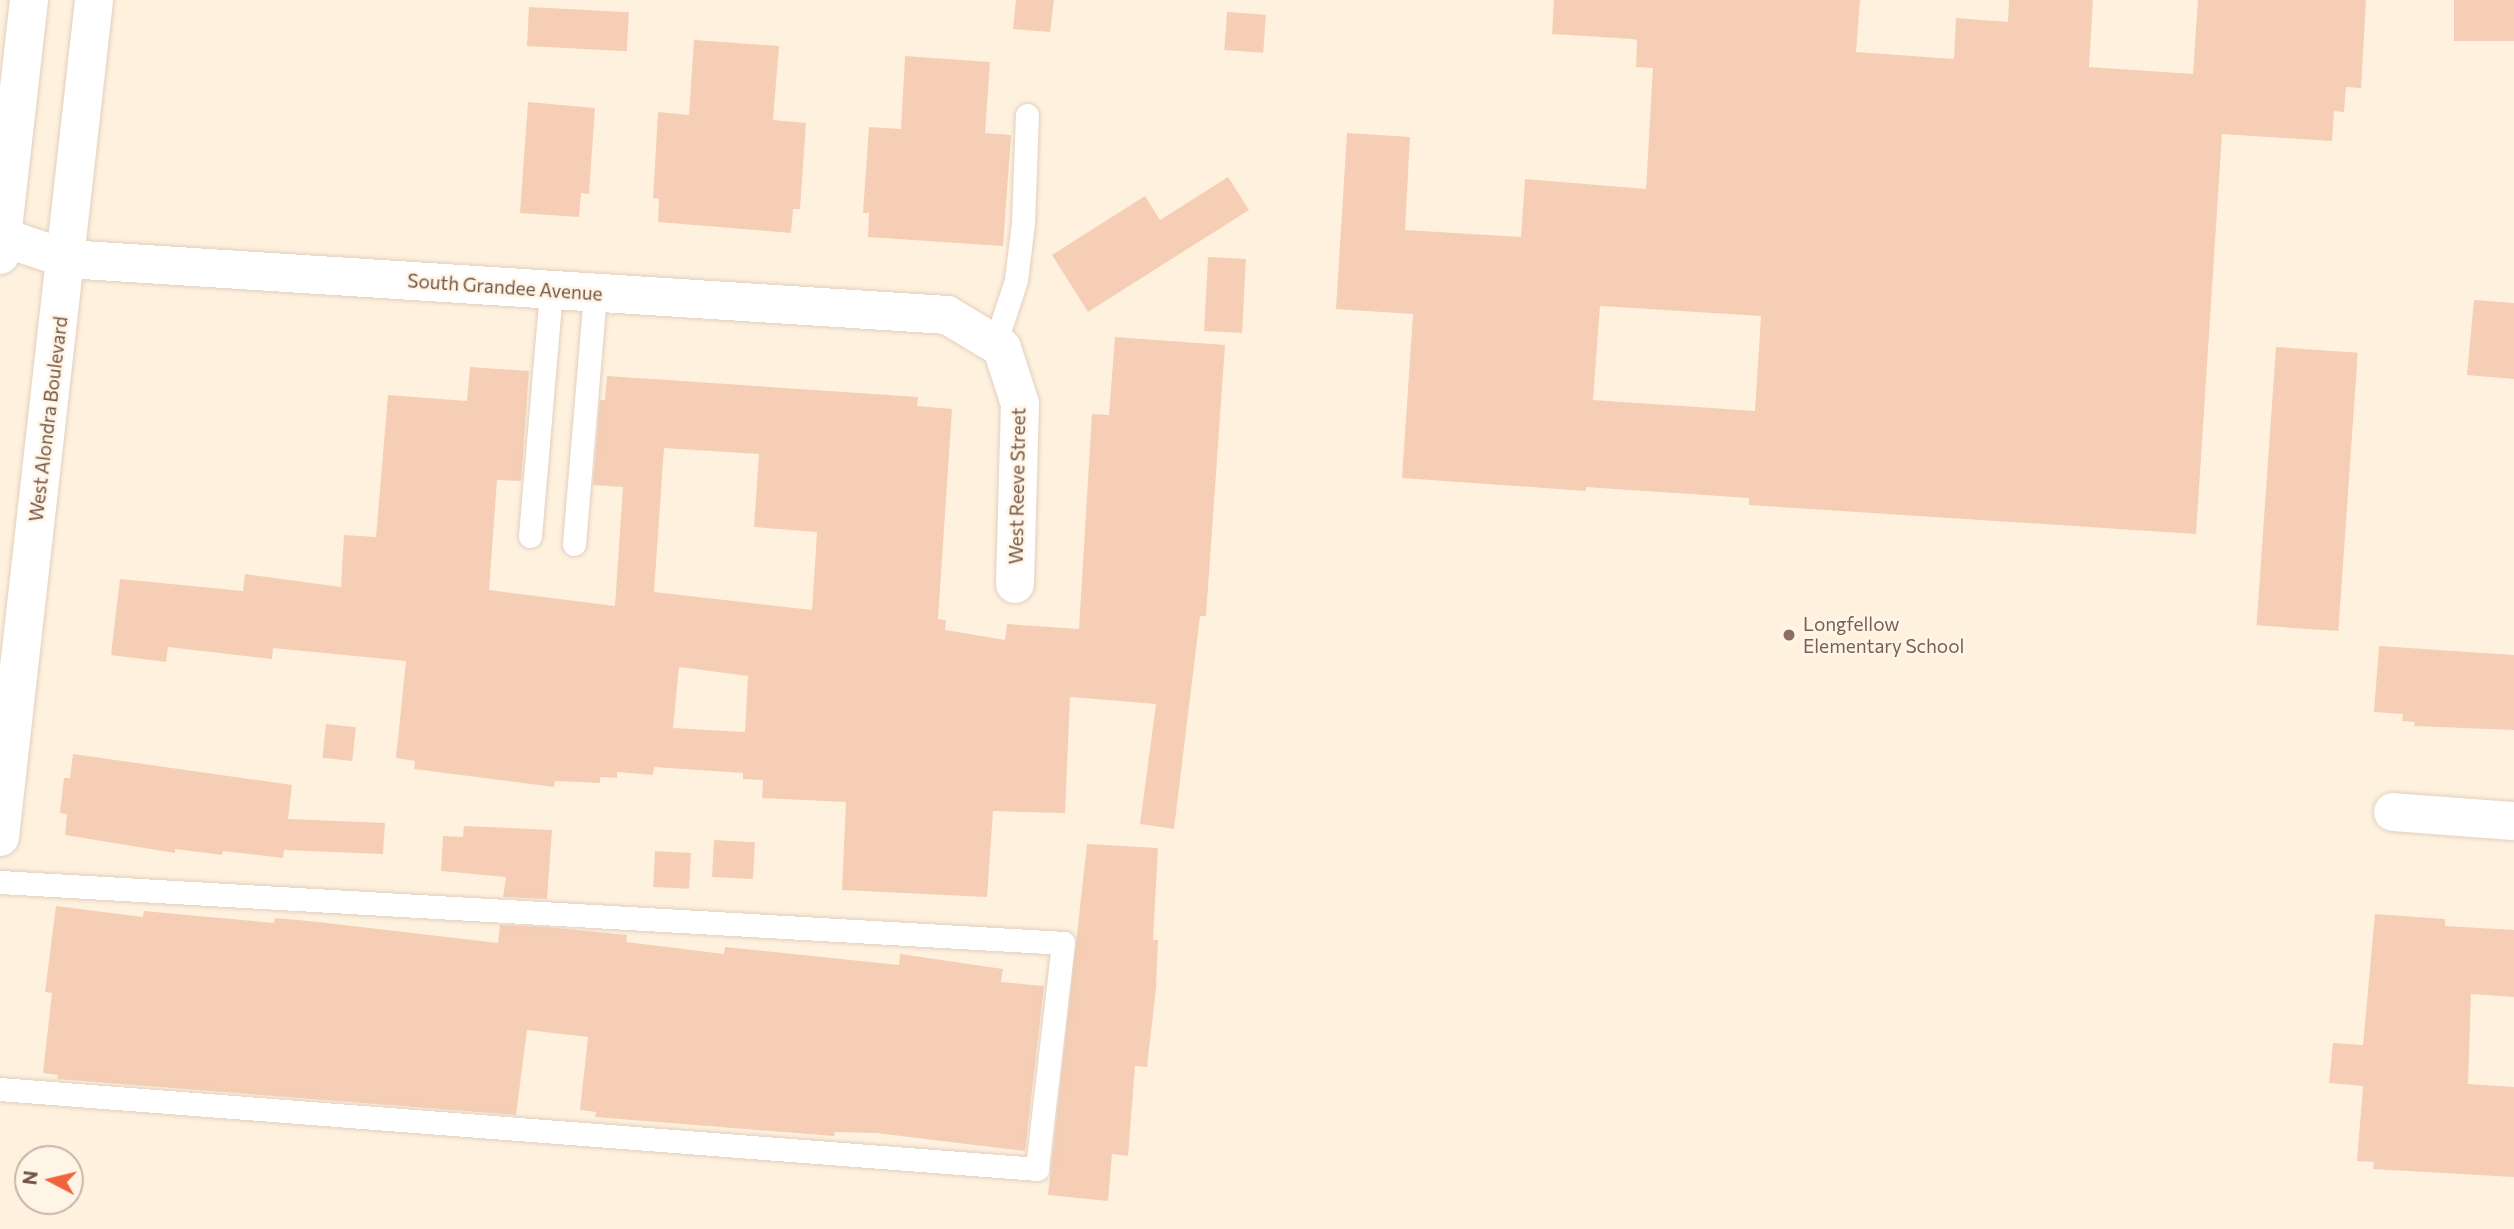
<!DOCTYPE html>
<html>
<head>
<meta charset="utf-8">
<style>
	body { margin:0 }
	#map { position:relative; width:2514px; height:1229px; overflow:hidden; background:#fef2df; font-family:Commissioner,sans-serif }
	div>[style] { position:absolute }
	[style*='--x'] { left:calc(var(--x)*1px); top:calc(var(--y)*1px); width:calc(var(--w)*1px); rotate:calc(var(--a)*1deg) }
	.building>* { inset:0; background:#f5ceb5; transform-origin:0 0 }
	.roads { filter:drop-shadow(0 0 2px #e4cfbe) drop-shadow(0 0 2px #e4cfbe) }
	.lane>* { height:23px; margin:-11.5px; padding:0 11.5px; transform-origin:11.5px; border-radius:11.5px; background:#fff }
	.street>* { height:38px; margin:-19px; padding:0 19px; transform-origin:19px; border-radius:19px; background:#fff }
	.secondary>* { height:38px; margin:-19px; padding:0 19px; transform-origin:19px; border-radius:19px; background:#fff }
	.dots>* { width:19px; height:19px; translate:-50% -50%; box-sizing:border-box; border:4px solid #fff5e7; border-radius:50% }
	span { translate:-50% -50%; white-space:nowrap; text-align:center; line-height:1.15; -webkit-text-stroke:5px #fff5e7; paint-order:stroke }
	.street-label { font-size:19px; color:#755646 }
	.education-label { font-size:19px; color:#785e54 }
	.left { translate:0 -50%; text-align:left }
	.north { position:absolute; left:14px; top:1145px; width:70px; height:70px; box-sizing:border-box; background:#fff5e7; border:2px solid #c8b5a7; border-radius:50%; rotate:277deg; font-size:19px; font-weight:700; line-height:28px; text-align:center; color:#755646 }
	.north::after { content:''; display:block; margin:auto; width:24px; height:32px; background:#f0633c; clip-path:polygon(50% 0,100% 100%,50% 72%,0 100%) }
</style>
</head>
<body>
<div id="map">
	<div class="building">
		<i style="clip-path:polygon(1016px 0,1054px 0,1050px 32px,1013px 29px)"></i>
		<i style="clip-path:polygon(evenodd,1554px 0,1860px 0,1856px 52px,1954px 59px,1956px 18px,2008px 22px,2009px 0,2093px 0,2089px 67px,2193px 74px,2198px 0,2366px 0,2361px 88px,2346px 87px,2344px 112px,2334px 111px,2332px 141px,2222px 134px,2196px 534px,1749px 505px,1749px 498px,1586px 487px,1586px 491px,1402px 478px,1413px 314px,1336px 309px,1347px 133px,1410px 137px,1405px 230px,1521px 237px,1525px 179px,1646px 189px,1653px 68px,1636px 67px,1637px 40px,1632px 39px,1552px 34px,1554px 0,1600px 306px,1761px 316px,1755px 411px,1593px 400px,1600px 306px)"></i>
		<i style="left:2454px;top:0;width:60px;height:41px"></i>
		<i style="left:529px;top:7px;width:100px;height:39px;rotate:3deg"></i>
		<i style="left:1227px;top:12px;width:39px;height:38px;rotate:4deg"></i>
		<i style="clip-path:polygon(694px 40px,779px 46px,773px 120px,806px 123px,800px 209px,793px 209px,791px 233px,658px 222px,659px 199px,653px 198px,658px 112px,689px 115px)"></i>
		<i style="clip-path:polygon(905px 56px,990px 62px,985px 133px,1011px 135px,1003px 246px,868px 237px,869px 213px,863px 213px,869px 127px,901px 129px)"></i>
		<i style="clip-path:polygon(528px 102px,595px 108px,589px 194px,581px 193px,579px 217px,520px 213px)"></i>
		<i style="clip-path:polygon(1228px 177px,1249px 210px,1088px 312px,1052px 255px,1145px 196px,1160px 220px)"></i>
		<i style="left:1208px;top:257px;width:38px;height:74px;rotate:3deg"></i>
		<i style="clip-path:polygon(2474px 300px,2514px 303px,2514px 379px,2467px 375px)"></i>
		<i style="clip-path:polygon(evenodd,1115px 337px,1225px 345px,1206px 616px,1200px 616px,1174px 829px,1140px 824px,1156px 704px,1070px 697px,1065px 813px,993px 811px,987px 897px,842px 890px,846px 802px,762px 798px,763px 780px,743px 779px,743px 773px,654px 767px,653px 775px,617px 772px,617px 778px,600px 777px,600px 783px,555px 781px,554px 787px,414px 769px,415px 761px,396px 758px,406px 661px,273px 648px,272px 659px,168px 647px,166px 662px,111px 655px,120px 579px,243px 591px,245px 574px,341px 587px,344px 535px,376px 537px,388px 395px,467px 401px,470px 367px,529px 371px,521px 481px,497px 480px,489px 590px,615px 606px,623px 487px,593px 485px,600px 400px,605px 400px,607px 376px,918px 397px,917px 406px,952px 409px,938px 619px,946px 620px,945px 630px,1005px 640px,1007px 624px,1079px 629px,1092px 414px,1109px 415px,1115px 337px,664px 448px,759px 454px,754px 527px,817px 532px,812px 610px,654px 592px,664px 448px,1115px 337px,679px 667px,748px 676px,745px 732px,673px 728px,679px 667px)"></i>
		<i style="left:2276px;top:347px;width:82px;height:279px;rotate:4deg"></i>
		<i style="clip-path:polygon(2379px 646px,2514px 655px,2514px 730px,2414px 726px,2415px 722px,2402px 721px,2403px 714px,2374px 712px)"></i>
		<i style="left:326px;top:724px;width:30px;height:34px;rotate:6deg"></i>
		<i style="clip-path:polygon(73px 754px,292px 785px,288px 819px,385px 823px,383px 854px,284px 850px,283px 858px,223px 851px,222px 855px,175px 849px,175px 853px,65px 835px,67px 814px,60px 813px,64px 778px,70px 778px)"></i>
		<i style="clip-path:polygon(464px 826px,552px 830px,547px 899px,503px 897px,506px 877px,441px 871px,443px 836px,463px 837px)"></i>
		<i style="left:714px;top:840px;width:41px;height:37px;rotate:3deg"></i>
		<i style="clip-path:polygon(1087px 844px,1158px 848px,1153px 940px,1158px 940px,1156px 988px,1147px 1067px,1135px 1066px,1128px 1156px,1112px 1154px,1108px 1201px,1048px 1195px)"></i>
		<i style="left:655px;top:851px;width:36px;height:36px;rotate:3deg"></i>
		<i style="clip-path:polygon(56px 906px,143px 917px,144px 911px,274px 923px,275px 918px,309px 921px,498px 943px,500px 925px,547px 927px,627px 935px,626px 942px,724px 954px,725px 947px,899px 965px,900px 954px,1003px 969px,1001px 982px,1044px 986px,1025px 1151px,876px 1133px,835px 1132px,834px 1136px,595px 1117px,596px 1112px,580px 1110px,588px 1037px,527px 1030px,516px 1115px,57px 1079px,58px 1075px,43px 1073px,52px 993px,45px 992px)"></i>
		<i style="clip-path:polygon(2375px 914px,2445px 919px,2445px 926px,2514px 930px,2514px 997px,2471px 994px,2468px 1084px,2514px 1087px,2514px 1177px,2373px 1169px,2374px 1162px,2357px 1161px,2363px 1086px,2329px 1083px,2333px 1043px,2363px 1045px)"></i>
	</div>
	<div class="roads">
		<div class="lane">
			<i style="--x:995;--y:344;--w:67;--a:-71.8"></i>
			<i style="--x:1016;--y:280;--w:57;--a:-83"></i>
			<i style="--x:1023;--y:223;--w:108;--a:-87.9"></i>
			<i style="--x:530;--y:536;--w:247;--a:-85.1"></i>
			<i style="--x:574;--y:544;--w:252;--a:-85.2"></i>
			<i style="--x:0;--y:882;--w:1065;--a:3.28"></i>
			<i style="--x:1063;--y:943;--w:227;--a:96.6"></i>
			<i style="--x:1037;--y:1169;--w:1040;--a:-175.59"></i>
		</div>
		<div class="street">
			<i style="--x:2;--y:237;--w:69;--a:18.7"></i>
			<i style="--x:67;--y:259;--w:882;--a:3.64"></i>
			<i style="--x:947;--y:315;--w:64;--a:31"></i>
			<i style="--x:1002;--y:348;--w:59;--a:72.2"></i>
			<i style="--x:1020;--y:404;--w:180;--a:91.6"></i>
			<i style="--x:2393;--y:812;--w:121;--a:4.3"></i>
		</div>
		<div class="secondary">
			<i style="--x:0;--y:255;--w:257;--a:-83.5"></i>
			<i style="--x:0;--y:837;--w:842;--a:-83.59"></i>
		</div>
	</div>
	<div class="dots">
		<i style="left:1789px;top:635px;background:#8d6e63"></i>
	</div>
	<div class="street-label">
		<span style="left:505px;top:287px;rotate:4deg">South Grandee Avenue</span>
		<span style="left:48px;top:419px;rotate:-83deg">West Alondra Boulevard</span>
		<span style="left:1017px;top:486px;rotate:-89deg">West Reeve Street</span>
	</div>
	<div class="education-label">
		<span class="left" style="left:1803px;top:635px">Longfellow<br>Elementary School</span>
	</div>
	<div class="north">N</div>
</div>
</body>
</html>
